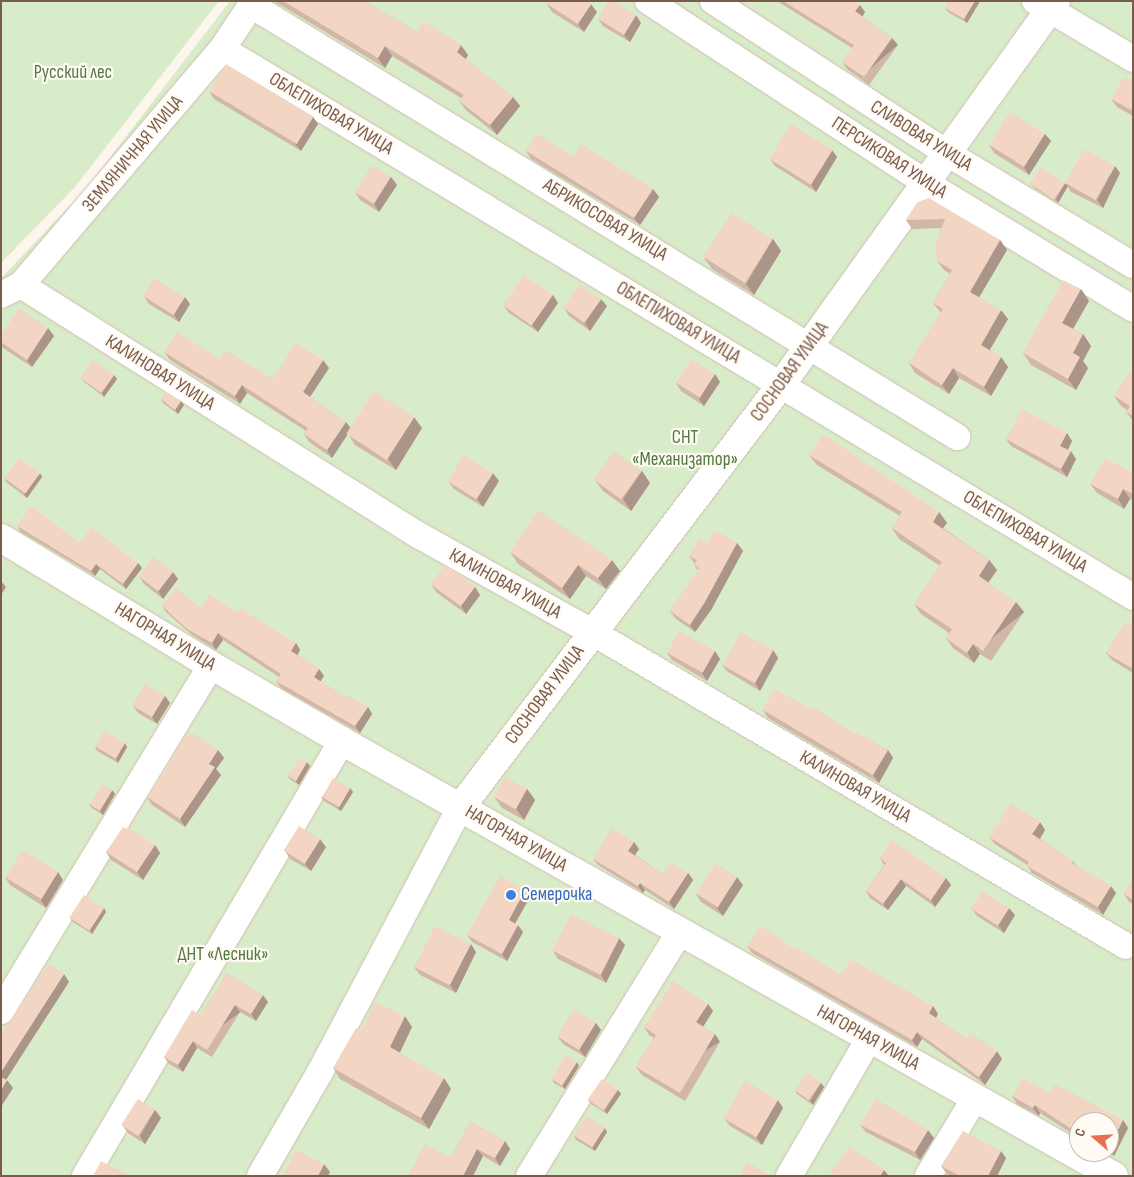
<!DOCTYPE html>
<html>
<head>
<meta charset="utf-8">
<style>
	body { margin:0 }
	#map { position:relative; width:1134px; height:1177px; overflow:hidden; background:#fdf6ec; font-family:"Sofia Sans Condensed",sans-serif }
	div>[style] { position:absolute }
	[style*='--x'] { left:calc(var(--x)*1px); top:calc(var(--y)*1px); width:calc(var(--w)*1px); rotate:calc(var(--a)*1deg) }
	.green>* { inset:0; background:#d8ecc9 }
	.roads { filter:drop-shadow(0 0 1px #d1beb0) drop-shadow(0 0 1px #d1beb0) }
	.minor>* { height:26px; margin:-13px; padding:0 13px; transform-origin:13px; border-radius:13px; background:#fff }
	.tertiary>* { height:28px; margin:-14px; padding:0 14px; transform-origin:14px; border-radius:14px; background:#fff }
	.wall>* { inset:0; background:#d1b7a8 }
	.shaded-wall>* { inset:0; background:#aa9588; transform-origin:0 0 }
	.building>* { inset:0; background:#f3d5c3; transform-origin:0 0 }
	.dots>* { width:14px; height:14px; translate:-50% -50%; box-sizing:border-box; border:2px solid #fffaf3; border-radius:50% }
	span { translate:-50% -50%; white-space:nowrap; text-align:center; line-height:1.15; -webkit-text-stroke:4.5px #fffaf3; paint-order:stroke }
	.park-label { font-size:19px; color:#537a41 }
	.street-label { font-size:19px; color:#7a5c4d }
	.shop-label { font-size:19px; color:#366cbe }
	.left { translate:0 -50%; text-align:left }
	.frame { position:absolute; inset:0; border:2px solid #7a5c4d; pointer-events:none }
	.north { position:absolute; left:1069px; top:1112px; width:50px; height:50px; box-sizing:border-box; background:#fffaf3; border:1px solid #cabbb1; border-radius:50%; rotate:289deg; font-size:14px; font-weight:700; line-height:20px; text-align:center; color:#7a5c4d }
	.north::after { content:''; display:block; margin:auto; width:18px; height:22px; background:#e76f51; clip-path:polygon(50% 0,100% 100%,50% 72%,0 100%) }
</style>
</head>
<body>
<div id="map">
	<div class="green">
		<i style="clip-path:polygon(1px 1px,219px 1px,75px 187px,1px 263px)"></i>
		<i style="clip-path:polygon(evenodd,230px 1px,1133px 1px,1133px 1176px,1px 1176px,1px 278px,85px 190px,230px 1px,1079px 1122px,1109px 1122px,1109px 1152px,1079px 1152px,1079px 1122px)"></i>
	</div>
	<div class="roads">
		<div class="minor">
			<i style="--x:648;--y:1;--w:332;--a:33.2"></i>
			<i style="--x:926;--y:183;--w:242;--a:31.3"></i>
			<i style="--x:713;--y:1;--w:279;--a:33"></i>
			<i style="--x:947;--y:153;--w:217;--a:31.1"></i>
			<i style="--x:1035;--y:1;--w:114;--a:30.6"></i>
			<i style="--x:251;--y:5;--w:828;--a:31.46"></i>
			<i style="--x:222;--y:49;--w:1063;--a:31.03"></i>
			<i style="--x:21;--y:285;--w:471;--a:32.2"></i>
			<i style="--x:420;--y:536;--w:197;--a:29.2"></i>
			<i style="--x:592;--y:632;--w:619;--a:30.46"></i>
			<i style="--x:1;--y:295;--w:22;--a:-27"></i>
			<i style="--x:21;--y:285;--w:310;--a:-49.6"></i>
			<i style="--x:222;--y:49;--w:58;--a:-56.3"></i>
			<i style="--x:1;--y:1011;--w:405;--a:-58.7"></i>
			<i style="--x:85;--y:1176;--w:505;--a:-59.43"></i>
			<i style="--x:260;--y:1176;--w:120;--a:-60"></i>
			<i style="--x:320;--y:1072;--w:299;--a:-62.1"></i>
			<i style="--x:529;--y:1176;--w:286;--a:-58.3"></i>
			<i style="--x:789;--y:1176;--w:159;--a:-59.7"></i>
			<i style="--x:928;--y:1176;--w:91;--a:-58.9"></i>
		</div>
		<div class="tertiary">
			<i style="--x:1;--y:538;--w:245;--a:31.2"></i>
			<i style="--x:211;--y:665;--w:151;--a:30.1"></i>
			<i style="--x:342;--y:741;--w:886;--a:29.4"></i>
			<i style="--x:460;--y:808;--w:531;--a:-52.81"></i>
			<i style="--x:781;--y:385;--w:472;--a:-54.4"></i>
		</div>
	</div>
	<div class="wall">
		<i style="clip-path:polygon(274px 1px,364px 1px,417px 32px,468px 55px,465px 59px,513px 97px,520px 106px,497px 135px,466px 110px,459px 101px,461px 98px,392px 56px,385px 68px)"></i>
		<i style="clip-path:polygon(777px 1px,855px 1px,865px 12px,862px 16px,892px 38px,898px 45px,869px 85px,847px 69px,842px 62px,852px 48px)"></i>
		<i style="clip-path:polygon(950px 1px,978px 1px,979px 3px,967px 23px,948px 12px,945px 8px)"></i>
		<i style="clip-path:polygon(547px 4px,597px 12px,584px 32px,552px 12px)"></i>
		<i style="clip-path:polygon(598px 19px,641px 23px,630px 42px,603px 26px)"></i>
		<i style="clip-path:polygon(1133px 82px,1133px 116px,1117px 107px,1111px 99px)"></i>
		<i style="clip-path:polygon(209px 91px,313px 117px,318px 124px,301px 151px,214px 99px)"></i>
		<i style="clip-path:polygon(1045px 134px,1051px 141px,1029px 175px,994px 153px,989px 145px)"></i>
		<i style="clip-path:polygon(832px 150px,837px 157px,816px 192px,775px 166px,770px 159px)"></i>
		<i style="clip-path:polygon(526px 151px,574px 157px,653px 189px,659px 197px,640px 225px,531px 159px)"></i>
		<i style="clip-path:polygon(1120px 173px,1103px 208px,1071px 192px,1066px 184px)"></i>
		<i style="clip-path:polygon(391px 177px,397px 185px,379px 212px,360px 200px,355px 192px)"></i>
		<i style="clip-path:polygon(1065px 183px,1068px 186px,1058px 203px,1034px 188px,1031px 184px)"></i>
		<i style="clip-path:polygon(918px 202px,1000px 240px,1007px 250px,979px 297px,1008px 319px,990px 350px,1008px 367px,991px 396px,959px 378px,949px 394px,915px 373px,909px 363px,941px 313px,933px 303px,950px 274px,944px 270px,937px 261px,941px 228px,912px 229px,906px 220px)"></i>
		<i style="clip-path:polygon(773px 239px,781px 251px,754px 295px,712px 269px,704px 258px)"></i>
		<i style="clip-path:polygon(1081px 289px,1089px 301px,1073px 329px,1083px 334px,1091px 346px,1083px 361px,1088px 368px,1076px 390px,1031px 365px,1023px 353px)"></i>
		<i style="clip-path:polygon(553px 295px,558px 303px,538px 332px,509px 313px,503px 305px)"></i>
		<i style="clip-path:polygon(144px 296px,190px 304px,179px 322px,149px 304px)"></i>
		<i style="clip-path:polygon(607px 306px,590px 331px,569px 316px,564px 308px)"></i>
		<i style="clip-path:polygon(48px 328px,54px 336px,32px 367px,3px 348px,1px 345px,1px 335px)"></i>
		<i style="clip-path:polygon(164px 352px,220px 359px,273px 379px,329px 368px,310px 397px,346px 422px,351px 428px,422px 428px,396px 470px,355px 445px,348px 434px,332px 458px,309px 442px,304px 434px,306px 431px,247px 393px,240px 404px,170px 360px)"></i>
		<i style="clip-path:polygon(114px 375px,117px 379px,104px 397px,84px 382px,81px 378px)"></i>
		<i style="clip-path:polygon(1133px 376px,1133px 421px,1126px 412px,1127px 410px,1121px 406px,1114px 396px)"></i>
		<i style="clip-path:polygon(720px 382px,704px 406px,681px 391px,676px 383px)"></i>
		<i style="clip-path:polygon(161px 399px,181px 401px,184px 405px,178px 414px,163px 403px)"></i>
		<i style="clip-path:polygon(1067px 433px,1072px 441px,1068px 450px,1076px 459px,1067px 477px,1011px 446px,1006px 439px)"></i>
		<i style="clip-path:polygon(809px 455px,939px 512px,947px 523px,943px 528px,989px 560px,997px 570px,988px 583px,1024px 612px,991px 661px,980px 654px,974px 663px,953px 648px,946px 638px,949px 633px,921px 614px,914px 604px,940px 566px,899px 539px,892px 528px,900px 516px,817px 465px)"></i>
		<i style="clip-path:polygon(642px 471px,650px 483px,631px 511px,603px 491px,595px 480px)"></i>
		<i style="clip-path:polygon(40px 473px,42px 477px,27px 498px,6px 482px,4px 478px)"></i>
		<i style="clip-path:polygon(1133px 473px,1133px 500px,1130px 499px,1124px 509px,1097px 493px,1090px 484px)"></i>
		<i style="clip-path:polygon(448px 481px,499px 481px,483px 507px,454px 489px)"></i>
		<i style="clip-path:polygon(17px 526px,80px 543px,138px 563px,142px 568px,126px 589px,100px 569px,95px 576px,21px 532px)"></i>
		<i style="clip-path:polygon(707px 543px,737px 543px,743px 551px,711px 610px,695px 632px,676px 619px,670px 611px,698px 571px,694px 565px,695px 564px,689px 556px)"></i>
		<i style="clip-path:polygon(510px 552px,620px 571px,606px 589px,586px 576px,570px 599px,518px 564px)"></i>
		<i style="clip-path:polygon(139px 576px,178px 579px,163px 599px,144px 584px)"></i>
		<i style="clip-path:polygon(431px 584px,475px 587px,480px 595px,466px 614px,436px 592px)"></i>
		<i style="clip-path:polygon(162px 606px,201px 608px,238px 613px,296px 643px,300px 650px,297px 655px,319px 669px,324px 676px,320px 681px,346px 698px,368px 707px,372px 714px,360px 733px,281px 688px,276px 681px,279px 677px,223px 640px,216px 650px,192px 635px,166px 612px)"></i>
		<i style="clip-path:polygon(1133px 626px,1133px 673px,1112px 660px,1106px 653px)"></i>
		<i style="clip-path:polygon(773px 650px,778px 658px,760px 691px,728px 672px,722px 665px)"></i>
		<i style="clip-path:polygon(715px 651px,720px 659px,707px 681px,672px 660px,667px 653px)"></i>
		<i style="clip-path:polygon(165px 696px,170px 703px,157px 724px,138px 713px,133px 706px)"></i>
		<i style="clip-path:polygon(763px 710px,856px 734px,888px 750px,893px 758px,879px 783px,768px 718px)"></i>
		<i style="clip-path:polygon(95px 747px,127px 747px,118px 763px,97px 751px)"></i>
		<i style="clip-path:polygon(218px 750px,224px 758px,216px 769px,221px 775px,185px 827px,152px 805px,147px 797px)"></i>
		<i style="clip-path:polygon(310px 766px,299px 785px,291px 780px,288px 776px)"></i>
		<i style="clip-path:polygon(350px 788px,353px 792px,341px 811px,324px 801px,321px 797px)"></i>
		<i style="clip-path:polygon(527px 789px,535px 800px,524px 820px,502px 808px,494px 797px)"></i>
		<i style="clip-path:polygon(112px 790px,115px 794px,103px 815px,92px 808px,89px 804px)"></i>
		<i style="clip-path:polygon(1045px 830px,1040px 839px,1073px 861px,1076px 865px,1116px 893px,1103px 915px,1032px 873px,1027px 865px,995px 844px,989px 837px)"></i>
		<i style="clip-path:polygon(634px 842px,639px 849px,635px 855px,663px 874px,688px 873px,693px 880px,674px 909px,645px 890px,643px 893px,598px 865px,593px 859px)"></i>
		<i style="clip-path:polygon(155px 845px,160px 853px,143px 880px,111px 860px,106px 852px)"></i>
		<i style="clip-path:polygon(326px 847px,311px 871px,290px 859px,285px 851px)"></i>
		<i style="clip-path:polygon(880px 858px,946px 878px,951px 885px,935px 907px,906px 886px,888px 910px,870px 898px,866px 891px,884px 865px)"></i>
		<i style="clip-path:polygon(5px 877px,63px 880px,46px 908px,10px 885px)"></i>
		<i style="clip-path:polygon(1133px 880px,1133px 904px,1129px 902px,1124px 894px)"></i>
		<i style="clip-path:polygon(743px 885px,723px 916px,701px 902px,696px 894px)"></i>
		<i style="clip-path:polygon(530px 897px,515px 924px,523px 932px,507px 961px,472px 942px,467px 935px)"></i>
		<i style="clip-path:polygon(104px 908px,106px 912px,92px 934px,73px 922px,70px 918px)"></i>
		<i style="clip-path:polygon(972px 909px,1015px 915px,1004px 933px,977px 916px)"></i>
		<i style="clip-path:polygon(625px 945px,606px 983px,558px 959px,553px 951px)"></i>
		<i style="clip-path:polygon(747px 946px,795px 949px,841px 975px,933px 1006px,938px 1014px,936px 1018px,966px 1039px,1002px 1059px,985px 1085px,922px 1039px,917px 1047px,752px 953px)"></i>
		<i style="clip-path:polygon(476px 952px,456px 993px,420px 975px,414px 967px)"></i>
		<i style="clip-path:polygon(227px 973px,268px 1002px,256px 1021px,240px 1012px,212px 1057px,197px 1048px,183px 1072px,169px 1064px,164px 1057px,201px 1015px)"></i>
		<i style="clip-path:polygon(708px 1004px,713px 1011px,703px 1027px,715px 1034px,720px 1042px,685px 1101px,642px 1075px,636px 1067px,654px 1038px,649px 1035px,644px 1027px)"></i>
		<i style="clip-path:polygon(596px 1023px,601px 1030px,585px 1057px,563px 1044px,558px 1037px)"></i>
		<i style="clip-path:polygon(412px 1027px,400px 1053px,451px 1089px,429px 1129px,340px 1079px,333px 1068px,361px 1031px)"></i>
		<i style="clip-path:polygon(579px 1066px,565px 1089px,554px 1083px,552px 1079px)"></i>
		<i style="clip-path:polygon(821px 1083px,824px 1087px,813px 1105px,797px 1094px,795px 1090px)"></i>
		<i style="clip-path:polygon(618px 1090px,621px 1094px,607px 1114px,591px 1104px,588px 1100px)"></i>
		<i style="clip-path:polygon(1049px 1093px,1123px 1120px,1128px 1128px,1114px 1156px,1105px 1152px,1109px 1152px,1109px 1122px,1079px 1122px,1079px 1138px,1040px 1113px,1039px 1116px,1017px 1104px,1012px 1096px)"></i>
		<i style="clip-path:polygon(783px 1108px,762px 1145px,730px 1126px,724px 1118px)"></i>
		<i style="clip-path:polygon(155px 1110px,161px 1118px,145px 1144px,128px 1133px,122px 1125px)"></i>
		<i style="clip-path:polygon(470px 1122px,505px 1141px,510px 1149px,500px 1166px,483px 1156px,473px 1176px,451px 1158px)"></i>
		<i style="clip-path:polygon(860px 1125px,934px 1138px,920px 1160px,866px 1132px)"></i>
		<i style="clip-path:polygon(607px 1132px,595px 1151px,576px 1140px,574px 1136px)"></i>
		<i style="clip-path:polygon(1006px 1158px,997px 1176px,951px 1176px,947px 1174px,941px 1166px)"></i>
	</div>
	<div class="shaded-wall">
		<i style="clip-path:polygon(975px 1px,978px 1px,979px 3px,967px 23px,964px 19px)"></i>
		<i style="clip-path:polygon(591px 4px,597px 12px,584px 32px,578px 24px)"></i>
		<i style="clip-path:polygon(860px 5px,865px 12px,861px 19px,855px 11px)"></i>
		<i style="clip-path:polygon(636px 15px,641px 23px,630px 42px,624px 35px)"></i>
		<i style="left:892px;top:38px;width:9px;height:48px;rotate:49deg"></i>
		<i style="clip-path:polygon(461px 45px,468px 55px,464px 62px,457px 52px)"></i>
		<i style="clip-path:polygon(385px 46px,392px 56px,385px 68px,378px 58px)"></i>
		<i style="clip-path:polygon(513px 97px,520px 106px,497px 135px,490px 125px)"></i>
		<i style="clip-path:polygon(313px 117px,318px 124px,301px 151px,295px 144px)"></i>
		<i style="clip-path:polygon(1045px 134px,1051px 141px,1029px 175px,1024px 167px)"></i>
		<i style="clip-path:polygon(832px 150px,837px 157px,816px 192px,811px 184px)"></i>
		<i style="clip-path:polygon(1115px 166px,1120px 173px,1103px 208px,1097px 200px)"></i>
		<i style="clip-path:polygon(391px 177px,397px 185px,379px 212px,374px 204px)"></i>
		<i style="clip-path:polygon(1065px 183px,1068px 186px,1058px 203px,1056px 199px)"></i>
		<i style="clip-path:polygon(653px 189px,659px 197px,640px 225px,634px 218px)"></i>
		<i style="clip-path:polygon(773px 239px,781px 251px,754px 295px,746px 284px)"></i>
		<i style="clip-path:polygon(1000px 240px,1007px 250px,977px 301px,970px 292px)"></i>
		<i style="clip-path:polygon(1081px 289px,1089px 301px,1070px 334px,1062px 323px)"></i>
		<i style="clip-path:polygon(553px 295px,558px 303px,538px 332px,532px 325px)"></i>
		<i style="clip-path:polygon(185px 297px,190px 304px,179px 322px,174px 315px)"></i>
		<i style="clip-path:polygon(601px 299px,607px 306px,590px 331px,585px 323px)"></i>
		<i style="clip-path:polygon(1001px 310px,1008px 319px,987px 354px,981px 345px)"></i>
		<i style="clip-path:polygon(48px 328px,54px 336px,32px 367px,27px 360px)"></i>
		<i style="clip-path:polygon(1083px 334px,1091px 346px,1083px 361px,1088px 368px,1076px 390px,1068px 379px,1073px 353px)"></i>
		<i style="clip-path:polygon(1001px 357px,1008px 367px,991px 396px,984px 387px)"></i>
		<i style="clip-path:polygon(323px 360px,329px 368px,308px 400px,303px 392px)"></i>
		<i style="clip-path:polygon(953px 368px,959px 378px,949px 394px,942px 385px)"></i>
		<i style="clip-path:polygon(715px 374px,720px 382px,704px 406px,699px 399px)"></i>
		<i style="clip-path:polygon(114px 375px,117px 379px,104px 397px,102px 393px)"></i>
		<i style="clip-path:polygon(242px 385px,247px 393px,240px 404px,235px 396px)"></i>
		<i style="clip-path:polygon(181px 401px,184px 405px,178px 414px,175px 410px)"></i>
		<i style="clip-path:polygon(414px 417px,422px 428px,396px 470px,388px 459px)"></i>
		<i style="clip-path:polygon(346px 422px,351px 429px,332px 458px,327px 450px)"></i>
		<i style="clip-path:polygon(1067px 433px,1072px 441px,1066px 453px,1060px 446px)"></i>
		<i style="clip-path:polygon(1071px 451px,1076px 459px,1067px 477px,1061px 469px)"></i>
		<i style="clip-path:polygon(642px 471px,650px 483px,631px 511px,623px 499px)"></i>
		<i style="clip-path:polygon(40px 473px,42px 477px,27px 498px,24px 494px)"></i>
		<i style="clip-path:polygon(493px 473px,499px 481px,483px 507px,477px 499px)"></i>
		<i style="clip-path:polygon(1123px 489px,1130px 499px,1124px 509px,1118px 499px)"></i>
		<i style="clip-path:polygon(939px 512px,947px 523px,940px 532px,933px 522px)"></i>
		<i style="clip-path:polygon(737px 543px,743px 551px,711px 610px,695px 632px,690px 625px)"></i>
		<i style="clip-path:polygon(612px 560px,620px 571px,606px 589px,598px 578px)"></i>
		<i style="clip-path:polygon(989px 560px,997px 570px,986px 586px,979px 576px)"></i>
		<i style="clip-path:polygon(138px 563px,142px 568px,126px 589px,123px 584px)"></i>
		<i style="clip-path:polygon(96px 564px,100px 569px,95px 576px,91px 571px)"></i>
		<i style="clip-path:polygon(578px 565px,586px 576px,570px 599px,562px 588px)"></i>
		<i style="clip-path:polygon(173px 572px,178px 579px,163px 599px,158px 591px)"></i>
		<i style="clip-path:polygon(1px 581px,6px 587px,1px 595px)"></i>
		<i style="clip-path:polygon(475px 587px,480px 595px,466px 614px,461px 606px)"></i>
		<i style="left:1016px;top:602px;width:13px;height:59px;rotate:51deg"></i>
		<i style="clip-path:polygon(218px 633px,223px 640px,216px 650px,212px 643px)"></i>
		<i style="clip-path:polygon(296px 643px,300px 650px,296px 658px,291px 651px)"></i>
		<i style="clip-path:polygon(973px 644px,980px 654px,974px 663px,967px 653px)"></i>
		<i style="clip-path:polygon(773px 650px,778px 658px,760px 691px,755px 683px)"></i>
		<i style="clip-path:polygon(715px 651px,720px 659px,707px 681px,702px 673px)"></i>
		<i style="clip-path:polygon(319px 669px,324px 676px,319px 684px,314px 677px)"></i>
		<i style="clip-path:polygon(165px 696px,170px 703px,157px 724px,152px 717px)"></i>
		<i style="clip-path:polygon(368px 707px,372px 714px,360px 733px,355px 726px)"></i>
		<i style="clip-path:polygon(125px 743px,127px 747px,118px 763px,116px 759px)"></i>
		<i style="clip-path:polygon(218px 750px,224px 758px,216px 769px,221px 775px,185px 827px,180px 819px,209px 764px)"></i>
		<i style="clip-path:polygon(888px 750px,893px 758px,879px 783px,873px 775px)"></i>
		<i style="clip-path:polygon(307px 762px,310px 766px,299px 785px,296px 781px)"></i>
		<i style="clip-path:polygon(350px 788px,353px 792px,341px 811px,338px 808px)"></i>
		<i style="clip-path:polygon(527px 789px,535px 800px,524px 820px,516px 809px)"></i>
		<i style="clip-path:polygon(112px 790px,115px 794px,103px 815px,100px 811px)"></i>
		<i style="clip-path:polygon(1040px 822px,1045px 830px,1038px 842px,1032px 834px)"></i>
		<i style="clip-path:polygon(320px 839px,326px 847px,311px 871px,305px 864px)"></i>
		<i style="clip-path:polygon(634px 842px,639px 849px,633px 858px,628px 851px)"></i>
		<i style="clip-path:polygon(155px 845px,160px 853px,143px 880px,137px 872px)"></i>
		<i style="clip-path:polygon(58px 872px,63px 880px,46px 908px,41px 900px)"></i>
		<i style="clip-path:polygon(688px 873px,693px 880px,674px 909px,669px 902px)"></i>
		<i style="clip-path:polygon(737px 877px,743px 885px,723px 916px,717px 908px)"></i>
		<i style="clip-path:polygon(946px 878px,951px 885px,935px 907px,931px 900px)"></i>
		<i style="clip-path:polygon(901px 879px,906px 886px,888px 910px,883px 904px)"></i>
		<i style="clip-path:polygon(640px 883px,645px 890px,643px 893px,638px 886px)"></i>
		<i style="clip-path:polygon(1111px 886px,1116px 893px,1103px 915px,1098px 907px)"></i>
		<i style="clip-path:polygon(525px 890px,530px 897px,513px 927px,509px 920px)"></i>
		<i style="clip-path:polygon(104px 908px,106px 912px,92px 934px,90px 930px)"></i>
		<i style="clip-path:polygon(1009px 908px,1015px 915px,1004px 933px,998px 925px)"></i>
		<i style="clip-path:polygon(518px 925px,523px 932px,507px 961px,502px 954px)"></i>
		<i style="clip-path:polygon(619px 938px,625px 945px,606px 983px,601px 975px)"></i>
		<i style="clip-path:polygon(471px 944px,476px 952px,456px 993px,450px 985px)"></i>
		<i style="clip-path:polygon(64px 974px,69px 982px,4px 1083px,1px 1078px,1px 1072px)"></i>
		<i style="clip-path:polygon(263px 995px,268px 1002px,256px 1021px,251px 1014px)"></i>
		<i style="clip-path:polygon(708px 1004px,713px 1011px,701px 1030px,696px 1022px)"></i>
		<i style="left:235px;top:1005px;width:9px;height:53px;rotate:54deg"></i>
		<i style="clip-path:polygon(933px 1006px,938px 1014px,934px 1021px,929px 1013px)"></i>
		<i style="clip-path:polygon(405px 1016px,412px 1027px,397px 1058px,390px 1047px)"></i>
		<i style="clip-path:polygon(596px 1023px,601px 1030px,585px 1057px,579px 1049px)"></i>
		<i style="clip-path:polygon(917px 1032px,922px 1039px,917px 1047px,912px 1040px)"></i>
		<i style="left:715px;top:1034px;width:9px;height:69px;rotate:58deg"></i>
		<i style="clip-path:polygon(193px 1041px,197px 1048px,183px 1072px,178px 1065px)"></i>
		<i style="clip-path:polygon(997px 1051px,1002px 1059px,985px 1085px,979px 1077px)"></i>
		<i style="clip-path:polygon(577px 1062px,579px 1066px,565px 1089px,562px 1085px)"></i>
		<i style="clip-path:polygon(444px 1078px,451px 1089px,429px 1129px,421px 1118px)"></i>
		<i style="clip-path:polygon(7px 1080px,13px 1088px,1px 1107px,1px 1090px)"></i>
		<i style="clip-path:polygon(821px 1083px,824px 1087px,813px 1105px,810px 1101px)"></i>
		<i style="clip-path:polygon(618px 1090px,621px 1094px,607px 1114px,605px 1110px)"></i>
		<i style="clip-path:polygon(778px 1100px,783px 1108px,762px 1145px,756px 1137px)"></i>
		<i style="clip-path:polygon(1035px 1105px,1040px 1113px,1039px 1116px,1033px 1108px)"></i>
		<i style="clip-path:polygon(155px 1110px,161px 1118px,145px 1144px,140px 1136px)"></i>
		<i style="clip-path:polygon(1123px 1120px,1128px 1128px,1114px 1156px,1109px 1149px,1109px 1148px)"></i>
		<i style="clip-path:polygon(605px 1128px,607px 1132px,595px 1151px,592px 1147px)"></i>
		<i style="clip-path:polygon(928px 1130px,934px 1138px,920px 1160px,915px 1152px)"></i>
		<i style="clip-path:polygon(505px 1141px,510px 1149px,500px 1166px,495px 1158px)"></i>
		<i style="clip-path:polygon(477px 1149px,483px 1156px,473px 1176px,463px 1176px)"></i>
		<i style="clip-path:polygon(1001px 1151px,1006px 1158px,997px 1176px,988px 1176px)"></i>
		<i style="clip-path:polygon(324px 1164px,330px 1172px,328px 1176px,318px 1176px)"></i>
		<i style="clip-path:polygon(884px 1170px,889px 1176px,880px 1176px)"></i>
	</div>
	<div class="building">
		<i style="clip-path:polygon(283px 1px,364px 1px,417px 32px,423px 21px,461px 45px,457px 52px,513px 97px,490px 125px,459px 101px,464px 95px,385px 46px,378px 58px)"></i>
		<i style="clip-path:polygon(548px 1px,587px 1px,591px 4px,578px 24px,547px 4px)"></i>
		<i style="clip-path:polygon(608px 1px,613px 1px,636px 15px,624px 35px,598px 19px)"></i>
		<i style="clip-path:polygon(783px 1px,855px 1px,860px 5px,855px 11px,892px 38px,864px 77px,842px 62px,854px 45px)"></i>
		<i style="clip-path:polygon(950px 1px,975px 1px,964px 19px,945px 8px)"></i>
		<i style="left:226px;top:64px;width:102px;height:32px;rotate:31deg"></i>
		<i style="clip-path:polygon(1124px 77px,1133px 82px,1133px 111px,1111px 99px)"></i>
		<i style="left:1010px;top:112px;width:41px;height:39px;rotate:32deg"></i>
		<i style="left:791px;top:124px;width:49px;height:41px;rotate:32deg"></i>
		<i style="clip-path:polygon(537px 134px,574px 157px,581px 144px,653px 189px,634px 218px,526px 151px)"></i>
		<i style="left:1084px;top:149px;width:35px;height:39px;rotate:29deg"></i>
		<i style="left:372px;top:165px;width:22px;height:32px;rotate:32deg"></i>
		<i style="left:1041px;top:167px;width:29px;height:20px;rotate:34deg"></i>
		<i style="clip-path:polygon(929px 198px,1000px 240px,970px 292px,1001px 310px,981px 345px,1001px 357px,984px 387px,953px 368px,942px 385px,909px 363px,943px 309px,933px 303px,952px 270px,937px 261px,935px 245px,945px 219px,906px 220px,918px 202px)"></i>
		<i style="left:731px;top:213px;width:49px;height:52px;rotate:32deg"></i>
		<i style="left:524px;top:275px;width:35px;height:37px;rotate:35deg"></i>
		<i style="left:154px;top:278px;width:36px;height:21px;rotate:32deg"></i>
		<i style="clip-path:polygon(1063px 280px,1081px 289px,1062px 323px,1083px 334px,1073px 353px,1080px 357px,1068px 379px,1023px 353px)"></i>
		<i style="left:580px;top:284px;width:26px;height:29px;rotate:36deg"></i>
		<i style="clip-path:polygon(19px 308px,48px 328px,27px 360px,1px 342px,1px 335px)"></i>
		<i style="clip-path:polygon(177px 332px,220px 359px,225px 350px,273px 379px,296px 343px,323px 360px,303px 392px,346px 422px,327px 450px,304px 434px,308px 428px,242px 385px,235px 396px,164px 352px)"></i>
		<i style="left:691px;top:359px;width:28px;height:28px;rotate:32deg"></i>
		<i style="left:93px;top:360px;width:26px;height:22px;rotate:36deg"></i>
		<i style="clip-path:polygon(1129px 373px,1133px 376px,1133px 416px,1126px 412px,1130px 406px,1114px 396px)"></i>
		<i style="left:374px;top:391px;width:48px;height:51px;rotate:33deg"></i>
		<i style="clip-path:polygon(166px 392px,181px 401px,175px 410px,161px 399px)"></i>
		<i style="clip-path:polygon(1022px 409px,1067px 433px,1060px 446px,1071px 451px,1061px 469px,1006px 439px)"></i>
		<i style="clip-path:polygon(823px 434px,939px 512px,933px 522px,989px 560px,979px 576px,1016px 602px,983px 651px,973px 644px,967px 653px,946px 638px,952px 629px,914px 604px,942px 562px,892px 528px,902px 512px,809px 455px)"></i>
		<i style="left:614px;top:451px;width:34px;height:35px;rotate:36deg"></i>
		<i style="left:464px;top:455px;width:34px;height:31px;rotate:32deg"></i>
		<i style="left:19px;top:458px;width:26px;height:25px;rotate:36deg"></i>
		<i style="clip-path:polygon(1105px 458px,1133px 473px,1133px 494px,1123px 489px,1118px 499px,1090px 484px)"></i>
		<i style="clip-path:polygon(31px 506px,80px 543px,91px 527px,138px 563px,123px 584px,96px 564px,91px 571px,17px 526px)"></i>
		<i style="clip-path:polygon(538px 510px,612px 560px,598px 578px,578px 565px,562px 588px,510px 552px)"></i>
		<i style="clip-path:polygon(714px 530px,737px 543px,705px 602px,690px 625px,670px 611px,699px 568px,694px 565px,697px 560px,689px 556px,699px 539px,707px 543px)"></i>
		<i style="left:153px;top:557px;width:25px;height:24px;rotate:37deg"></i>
		<i style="left:445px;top:565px;width:37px;height:24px;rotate:36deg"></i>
		<i style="clip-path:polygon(176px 588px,201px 608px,209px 594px,238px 613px,241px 609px,296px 643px,291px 651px,319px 669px,314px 677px,346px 698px,348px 695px,368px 707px,355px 726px,276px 681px,281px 674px,218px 633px,212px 643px,187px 629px,162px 606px)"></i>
		<i style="clip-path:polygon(1125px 622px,1133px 626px,1133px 669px,1106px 653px)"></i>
		<i style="left:679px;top:631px;width:41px;height:25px;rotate:29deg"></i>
		<i style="left:741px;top:632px;width:37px;height:38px;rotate:29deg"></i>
		<i style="left:145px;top:684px;width:23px;height:25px;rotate:31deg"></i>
		<i style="clip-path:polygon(774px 689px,812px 709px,813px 707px,856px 734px,857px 733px,888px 750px,873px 775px,763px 710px)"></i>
		<i style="left:104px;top:731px;width:24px;height:18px;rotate:30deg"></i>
		<i style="clip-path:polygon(187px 734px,194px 734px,218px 750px,209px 764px,215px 767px,180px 819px,147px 797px)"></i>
		<i style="clip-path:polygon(300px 758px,307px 762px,296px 781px,288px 776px)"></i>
		<i style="left:505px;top:777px;width:25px;height:23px;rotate:29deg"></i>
		<i style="left:333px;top:778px;width:20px;height:22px;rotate:30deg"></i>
		<i style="left:102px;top:784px;width:12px;height:24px;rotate:31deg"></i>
		<i style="clip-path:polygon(1011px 803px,1040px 822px,1032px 834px,1073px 861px,1072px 863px,1111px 886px,1098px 907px,1032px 869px,1027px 865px,1029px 862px,989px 837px)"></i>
		<i style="left:299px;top:826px;width:25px;height:29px;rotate:32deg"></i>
		<i style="clip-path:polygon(123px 827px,126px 829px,128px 827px,155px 845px,137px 872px,106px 852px)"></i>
		<i style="clip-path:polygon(612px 828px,634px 842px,628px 851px,663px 874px,671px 862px,688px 873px,669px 902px,640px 883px,638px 886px,593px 859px)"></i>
		<i style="clip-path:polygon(892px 840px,946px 878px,931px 900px,901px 879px,883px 904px,866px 891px,886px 863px,880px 858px)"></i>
		<i style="left:22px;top:850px;width:42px;height:32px;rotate:31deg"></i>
		<i style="left:715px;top:863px;width:26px;height:36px;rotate:32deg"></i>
		<i style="clip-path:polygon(500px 876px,525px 890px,509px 920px,518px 925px,502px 954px,467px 935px)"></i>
		<i style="clip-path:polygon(1133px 880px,1133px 900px,1124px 894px)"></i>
		<i style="left:982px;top:891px;width:32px;height:21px;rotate:32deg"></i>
		<i style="left:84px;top:895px;width:24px;height:27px;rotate:33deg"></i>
		<i style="left:571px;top:914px;width:54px;height:41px;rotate:27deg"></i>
		<i style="left:435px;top:926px;width:40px;height:46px;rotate:27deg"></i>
		<i style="clip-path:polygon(761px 926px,795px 949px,796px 947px,841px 975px,851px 959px,933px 1006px,929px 1013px,966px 1039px,970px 1033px,997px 1051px,979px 1077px,917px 1032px,912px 1040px,747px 946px)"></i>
		<i style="clip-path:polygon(49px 964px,64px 974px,1px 1072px,1px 1034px)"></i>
		<i style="clip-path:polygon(227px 973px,263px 995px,251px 1014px,235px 1005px,207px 1050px,193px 1041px,178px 1065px,164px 1057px,192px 1010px,201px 1015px)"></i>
		<i style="clip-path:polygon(673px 981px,708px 1004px,696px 1022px,715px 1034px,680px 1093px,636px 1067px,656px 1035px,644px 1027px)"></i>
		<i style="clip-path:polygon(375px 1002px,405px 1016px,390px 1047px,444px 1078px,421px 1118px,333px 1068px,356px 1028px,361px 1031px)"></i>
		<i style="left:574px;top:1009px;width:26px;height:32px;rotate:32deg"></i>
		<i style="left:566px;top:1055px;width:13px;height:28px;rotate:32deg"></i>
		<i style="left:807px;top:1073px;width:17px;height:21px;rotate:36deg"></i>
		<i style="clip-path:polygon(1px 1077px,7px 1080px,1px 1090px)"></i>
		<i style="clip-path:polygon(1023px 1078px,1049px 1093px,1055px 1084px,1123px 1120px,1109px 1148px,1109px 1122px,1079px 1122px,1079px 1134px,1035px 1105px,1033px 1108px,1012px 1096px)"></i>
		<i style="left:602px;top:1079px;width:19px;height:25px;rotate:35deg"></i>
		<i style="left:745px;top:1081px;width:38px;height:43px;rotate:30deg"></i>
		<i style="left:138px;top:1099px;width:20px;height:31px;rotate:33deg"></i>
		<i style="clip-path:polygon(876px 1099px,928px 1130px,915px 1152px,860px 1125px)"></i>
		<i style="left:586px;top:1116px;width:22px;height:23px;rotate:32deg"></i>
		<i style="clip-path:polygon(470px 1122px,505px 1141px,495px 1158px,477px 1149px,463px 1176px,408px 1176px,425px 1144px,451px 1158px)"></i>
		<i style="clip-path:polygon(963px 1131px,1001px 1151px,988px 1176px,960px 1176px,941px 1166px)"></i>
		<i style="clip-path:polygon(849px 1147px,884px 1170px,880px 1176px,829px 1176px)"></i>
		<i style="clip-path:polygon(296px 1150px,324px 1164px,318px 1176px,283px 1176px)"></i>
		<i style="clip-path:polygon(101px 1161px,129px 1175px,129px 1176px,93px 1176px)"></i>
		<i style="clip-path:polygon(747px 1162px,767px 1174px,766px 1176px,740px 1176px)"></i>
	</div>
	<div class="dots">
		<i style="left:511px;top:895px;background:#3f7fe0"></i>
	</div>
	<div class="park-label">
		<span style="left:73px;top:73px">Русский лес</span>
		<span style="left:685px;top:449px">СНТ<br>«Механизатор»</span>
		<span style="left:223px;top:955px">ДНТ «Лесник»</span>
	</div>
	<div class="street-label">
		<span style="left:331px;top:114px;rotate:31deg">ОБЛЕПИХОВАЯ УЛИЦА</span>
		<span style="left:921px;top:136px;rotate:32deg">СЛИВОВАЯ УЛИЦА</span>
		<span style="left:133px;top:154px;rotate:-50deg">ЗЕМЛЯНИЧНАЯ УЛИЦА</span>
		<span style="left:889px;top:158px;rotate:33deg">ПЕРСИКОВАЯ УЛИЦА</span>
		<span style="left:605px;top:220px;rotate:31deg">АБРИКОСОВАЯ УЛИЦА</span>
		<span style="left:678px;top:323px;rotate:31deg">ОБЛЕПИХОВАЯ УЛИЦА</span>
		<span style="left:790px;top:372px;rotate:-54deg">СОСНОВАЯ УЛИЦА</span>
		<span style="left:160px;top:373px;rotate:32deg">КАЛИНОВАЯ УЛИЦА</span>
		<span style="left:1025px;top:532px;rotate:31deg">ОБЛЕПИХОВАЯ УЛИЦА</span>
		<span style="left:505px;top:584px;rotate:29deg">КАЛИНОВАЯ УЛИЦА</span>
		<span style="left:165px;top:637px;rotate:31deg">НАГОРНАЯ УЛИЦА</span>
		<span style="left:545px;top:695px;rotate:-53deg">СОСНОВАЯ УЛИЦА</span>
		<span style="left:855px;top:787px;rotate:30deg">КАЛИНОВАЯ УЛИЦА</span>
		<span style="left:516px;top:839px;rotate:30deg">НАГОРНАЯ УЛИЦА</span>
		<span style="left:868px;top:1038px;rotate:29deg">НАГОРНАЯ УЛИЦА</span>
	</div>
	<div class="shop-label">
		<span class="left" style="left:521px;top:895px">Семерочка</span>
	</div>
	<div class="frame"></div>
	<div class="north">С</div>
</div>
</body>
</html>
